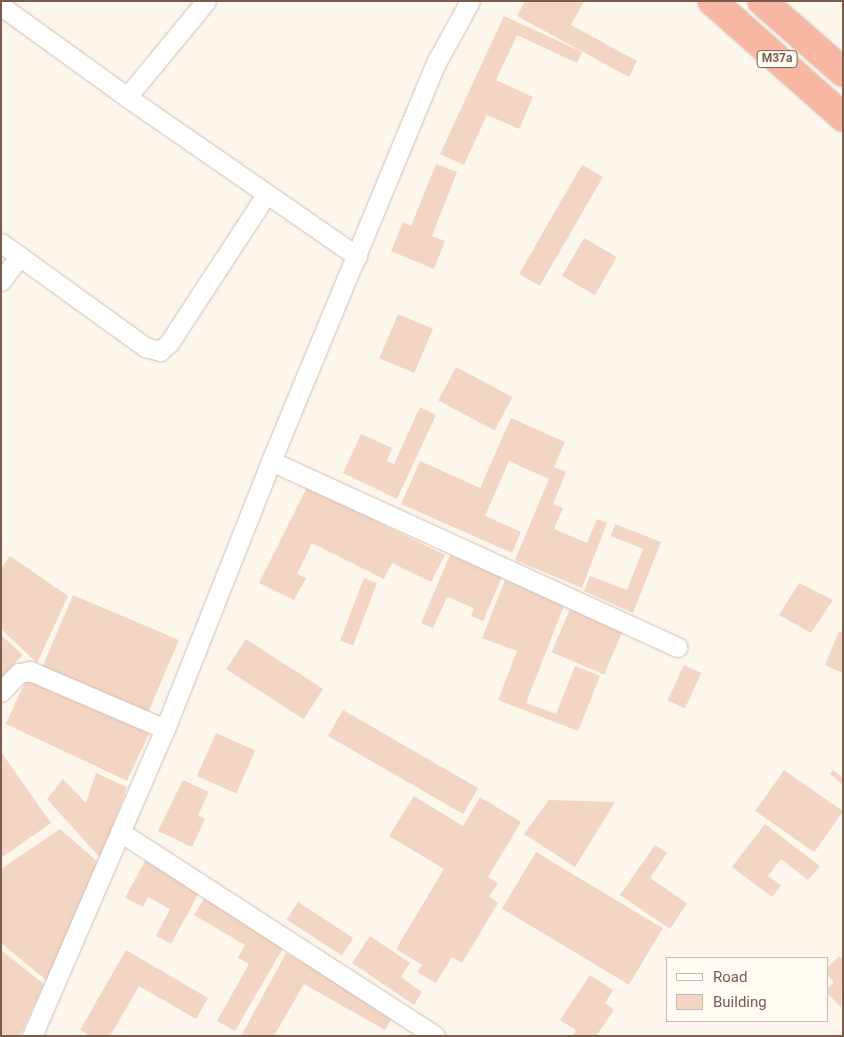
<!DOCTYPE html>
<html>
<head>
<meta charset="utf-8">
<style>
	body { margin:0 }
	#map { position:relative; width:844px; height:1037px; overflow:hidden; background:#fdf6ec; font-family:Roboto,sans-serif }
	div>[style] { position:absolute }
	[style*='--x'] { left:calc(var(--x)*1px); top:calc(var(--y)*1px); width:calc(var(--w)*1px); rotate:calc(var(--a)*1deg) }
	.building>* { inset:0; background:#f3d5c3; transform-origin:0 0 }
	.roads { filter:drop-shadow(0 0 1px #d1beb0) drop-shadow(0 0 1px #d1beb0) }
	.minor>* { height:19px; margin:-9.5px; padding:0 9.5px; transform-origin:9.5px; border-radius:9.5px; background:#fff }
	.highway>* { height:28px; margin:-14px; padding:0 14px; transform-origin:14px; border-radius:14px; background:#f7b7a3 }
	span { translate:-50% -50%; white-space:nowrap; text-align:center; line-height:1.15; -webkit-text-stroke:5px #fffaf3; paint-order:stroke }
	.shield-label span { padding:1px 4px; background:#fffaf3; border:1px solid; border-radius:4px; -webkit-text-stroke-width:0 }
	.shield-label { font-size:12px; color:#7a5c4d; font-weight:700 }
	.frame { position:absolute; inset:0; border:2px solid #7a5c4d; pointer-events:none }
	.legend { position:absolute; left:666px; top:957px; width:162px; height:65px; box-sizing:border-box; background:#fffaf3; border:1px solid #cabbb1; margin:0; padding:6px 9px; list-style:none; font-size:15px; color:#7a5c4d }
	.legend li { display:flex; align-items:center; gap:10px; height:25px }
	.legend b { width:25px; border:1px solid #cabbb1 }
</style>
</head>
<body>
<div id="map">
	<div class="building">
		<i style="clip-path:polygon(525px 1px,584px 1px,571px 25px,637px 61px,629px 77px,517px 16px)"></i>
		<i style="clip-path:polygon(504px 16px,582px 52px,577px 63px,517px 35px,496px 80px,533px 97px,519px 129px,487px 115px,464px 165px,440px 154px)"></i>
		<i style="clip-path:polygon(436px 164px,457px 172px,432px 236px,445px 241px,434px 269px,391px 251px,403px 222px,411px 226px)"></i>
		<i style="left:582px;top:165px;width:24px;height:126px;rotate:30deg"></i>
		<i style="left:584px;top:238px;width:38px;height:44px;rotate:30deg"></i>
		<i style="left:398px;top:314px;width:38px;height:48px;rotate:23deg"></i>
		<i style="left:456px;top:367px;width:64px;height:38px;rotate:28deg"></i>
		<i style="clip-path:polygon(420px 407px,436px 415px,397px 499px,343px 473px,361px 434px,392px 448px,387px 461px,394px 464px)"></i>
		<i style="clip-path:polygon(511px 418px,565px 442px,554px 467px,566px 472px,553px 504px,563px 508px,554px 529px,587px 543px,597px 519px,607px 523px,582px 588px,515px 560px,549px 479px,509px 461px,485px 516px,521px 532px,512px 553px,401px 504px,420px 461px,480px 488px)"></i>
		<i style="clip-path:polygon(307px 487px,445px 555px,431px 582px,392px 563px,384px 579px,312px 543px,297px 574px,306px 578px,294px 600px,259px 583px)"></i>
		<i style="clip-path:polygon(615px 524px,661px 542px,633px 613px,584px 591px,590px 576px,627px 590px,643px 549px,611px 536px)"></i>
		<i style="clip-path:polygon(450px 555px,502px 577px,483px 621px,471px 616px,474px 608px,447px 597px,433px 628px,421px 623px)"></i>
		<i style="clip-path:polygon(10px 556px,68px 596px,37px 663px,1px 629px,1px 569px)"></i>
		<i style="left:364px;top:578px;width:14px;height:67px;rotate:21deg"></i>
		<i style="clip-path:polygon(505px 580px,565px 603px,526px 703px,556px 714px,575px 666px,600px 676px,578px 731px,498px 700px,517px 651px,482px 638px)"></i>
		<i style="clip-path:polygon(799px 583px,833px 600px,811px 633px,779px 615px)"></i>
		<i style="left:73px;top:595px;width:115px;height:78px;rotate:23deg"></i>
		<i style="left:570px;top:609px;width:57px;height:47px;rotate:23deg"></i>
		<i style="clip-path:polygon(839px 631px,843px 633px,843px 673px,825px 665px)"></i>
		<i style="clip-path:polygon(1px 635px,23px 655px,1px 678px)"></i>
		<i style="left:246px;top:639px;width:92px;height:36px;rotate:33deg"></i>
		<i style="left:684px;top:665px;width:19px;height:39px;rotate:25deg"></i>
		<i style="left:28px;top:676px;width:134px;height:53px;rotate:25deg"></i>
		<i style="left:343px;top:710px;width:156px;height:30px;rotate:30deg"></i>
		<i style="left:216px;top:733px;width:43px;height:47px;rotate:24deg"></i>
		<i style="clip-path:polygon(1px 752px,51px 823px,1px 858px)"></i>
		<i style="left:784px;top:770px;width:72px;height:50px;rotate:35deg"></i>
		<i style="clip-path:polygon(833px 770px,843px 778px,843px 785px,830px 774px)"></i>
		<i style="clip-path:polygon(96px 773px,127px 787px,101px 859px,47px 799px,63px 779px,86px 803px)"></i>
		<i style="clip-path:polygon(183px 780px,209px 792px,198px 815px,205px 819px,192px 847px,158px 831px)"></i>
		<i style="clip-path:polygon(414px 796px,463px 826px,480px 797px,521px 822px,488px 877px,498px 883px,489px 897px,498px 903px,462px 963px,452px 957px,436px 983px,417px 972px,422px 965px,396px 949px,444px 869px,389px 836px)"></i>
		<i style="clip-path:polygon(549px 800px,615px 802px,575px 867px,524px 834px)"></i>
		<i style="clip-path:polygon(765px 824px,820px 866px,808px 880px,781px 859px,768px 876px,781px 885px,772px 897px,732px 867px)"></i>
		<i style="clip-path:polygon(60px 829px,99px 863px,46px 980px,1px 943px,1px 869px)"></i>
		<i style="clip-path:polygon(655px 845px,667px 853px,650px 878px,687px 903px,670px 929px,620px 895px)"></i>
		<i style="left:536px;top:852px;width:148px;height:66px;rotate:31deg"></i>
		<i style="clip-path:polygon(145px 861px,200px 891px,171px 944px,156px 936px,170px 909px,148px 897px,143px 907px,125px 898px)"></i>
		<i style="clip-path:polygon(206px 895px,287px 941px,235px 1031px,217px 1021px,249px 964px,238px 958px,245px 945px,194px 915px)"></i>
		<i style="left:298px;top:902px;width:66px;height:21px;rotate:33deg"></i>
		<i style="clip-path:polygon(370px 936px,410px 963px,401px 977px,422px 992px,414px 1005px,352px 963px)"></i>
		<i style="clip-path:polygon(126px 950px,208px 998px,196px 1019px,139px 986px,110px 1036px,90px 1036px,80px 1030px)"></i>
		<i style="clip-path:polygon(2px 951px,44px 984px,20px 1036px,1px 1036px)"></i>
		<i style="clip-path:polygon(286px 953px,394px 1014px,385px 1030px,304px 984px,274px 1036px,241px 1036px)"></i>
		<i style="clip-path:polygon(839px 956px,843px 960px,841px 1007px,828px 994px,828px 988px,834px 982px,828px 976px,828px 967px)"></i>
		<i style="clip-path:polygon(590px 975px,613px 990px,605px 1003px,614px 1010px,596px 1036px,572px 1036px,576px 1030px,560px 1020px)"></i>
	</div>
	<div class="roads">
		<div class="minor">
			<i style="--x:206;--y:1;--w:124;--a:129.5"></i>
			<i style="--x:127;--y:97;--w:280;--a:34.7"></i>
			<i style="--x:1;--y:6;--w:155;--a:35.8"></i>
			<i style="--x:1;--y:243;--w:178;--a:35.8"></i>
			<i style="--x:145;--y:347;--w:16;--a:15"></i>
			<i style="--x:160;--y:351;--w:12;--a:-42"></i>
			<i style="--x:169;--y:343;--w:177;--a:-56.8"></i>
			<i style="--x:1;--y:281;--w:31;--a:-53"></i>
			<i style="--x:271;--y:461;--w:447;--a:24.6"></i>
			<i style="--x:1;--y:692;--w:26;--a:-47"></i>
			<i style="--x:19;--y:673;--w:11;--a:-10"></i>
			<i style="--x:30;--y:671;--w:147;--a:23.2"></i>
			<i style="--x:120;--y:832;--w:375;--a:32.9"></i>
			<i style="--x:32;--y:1036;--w:335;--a:-66.6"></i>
			<i style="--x:165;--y:729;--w:288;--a:-68.4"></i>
			<i style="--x:271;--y:461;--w:433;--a:-67.5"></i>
			<i style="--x:437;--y:61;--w:68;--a:-61.2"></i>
		</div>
		<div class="highway">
			<i style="--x:712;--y:1;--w:175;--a:41.5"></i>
			<i style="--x:762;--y:1;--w:108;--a:41.2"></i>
		</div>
	</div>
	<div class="shield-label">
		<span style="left:777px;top:59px">M37a</span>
	</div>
	<div class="frame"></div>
	<ul class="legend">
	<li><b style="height:6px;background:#fff"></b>Road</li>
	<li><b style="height:14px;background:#f3d5c3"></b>Building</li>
	</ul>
</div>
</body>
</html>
